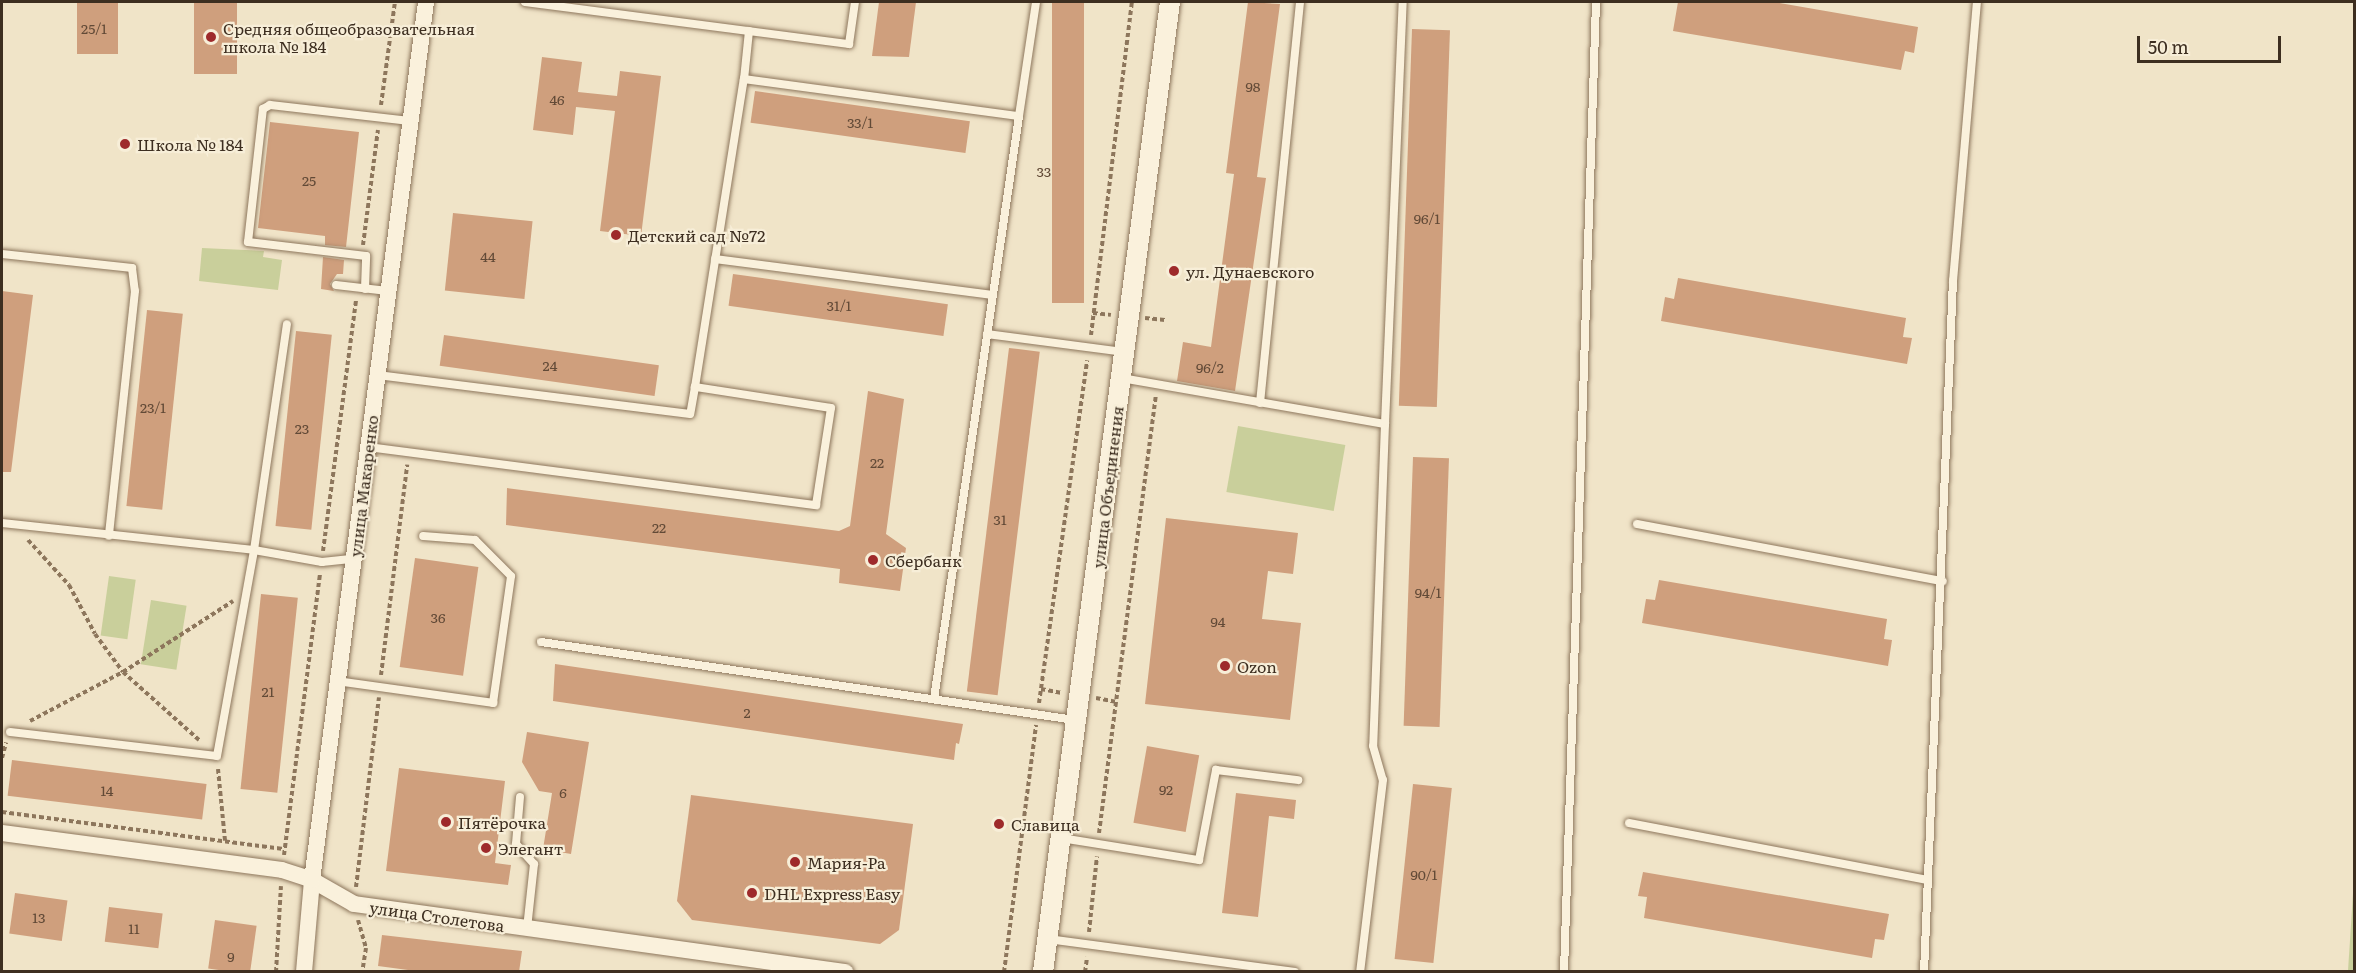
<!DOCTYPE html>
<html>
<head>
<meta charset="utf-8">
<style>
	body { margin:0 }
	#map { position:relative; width:2356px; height:973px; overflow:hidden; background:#f0e4c8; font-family:Literata,serif }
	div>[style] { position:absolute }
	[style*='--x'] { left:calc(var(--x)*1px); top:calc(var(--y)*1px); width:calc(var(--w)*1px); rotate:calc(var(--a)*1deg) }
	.green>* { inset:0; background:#c9cf9b; transform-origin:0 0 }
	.building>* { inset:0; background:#cf9f7d; transform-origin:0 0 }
	.path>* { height:4px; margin-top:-2px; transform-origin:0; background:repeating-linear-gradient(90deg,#8d765c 0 4.5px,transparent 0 7.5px) }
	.roads { filter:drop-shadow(0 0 2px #8d765c) drop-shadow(0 0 2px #8d765c) }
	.service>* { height:8px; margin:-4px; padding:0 4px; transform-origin:4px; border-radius:4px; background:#faf1dc }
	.minor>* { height:16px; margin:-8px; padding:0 8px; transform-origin:8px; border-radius:8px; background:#faf1dc }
	.tertiary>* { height:20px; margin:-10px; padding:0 10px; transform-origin:10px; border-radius:10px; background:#faf1dc }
	.dots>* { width:16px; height:16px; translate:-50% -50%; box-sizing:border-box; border:3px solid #f7eed8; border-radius:50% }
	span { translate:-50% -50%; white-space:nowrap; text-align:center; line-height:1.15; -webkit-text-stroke:4.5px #f7eed8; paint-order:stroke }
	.number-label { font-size:14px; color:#624a37 }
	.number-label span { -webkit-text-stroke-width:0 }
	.poi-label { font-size:16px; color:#3d2e20 }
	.left { translate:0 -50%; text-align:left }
	.street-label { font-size:16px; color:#3d2e20 }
	.frame { position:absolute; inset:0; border:3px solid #3d2e20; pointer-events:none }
	.scale { position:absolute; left:2137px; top:36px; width:144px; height:27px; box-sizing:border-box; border:3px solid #3d2e20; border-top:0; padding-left:8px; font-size:18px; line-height:21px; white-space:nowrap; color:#3d2e20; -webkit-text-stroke:4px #f7eed8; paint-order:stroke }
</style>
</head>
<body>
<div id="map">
	<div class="green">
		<i style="clip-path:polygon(202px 248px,264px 251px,263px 257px,282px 260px,278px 290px,199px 281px)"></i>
		<i style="left:1238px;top:426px;width:109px;height:67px;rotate:10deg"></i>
		<i style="left:109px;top:576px;width:27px;height:60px;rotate:8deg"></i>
		<i style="left:151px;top:600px;width:36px;height:65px;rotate:9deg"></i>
		<i style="clip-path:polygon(2354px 878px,2354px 971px,2348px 971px)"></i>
	</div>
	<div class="building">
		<i style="left:77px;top:2px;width:41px;height:52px"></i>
		<i style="left:194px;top:2px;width:43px;height:72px"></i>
		<i style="clip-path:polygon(879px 2px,916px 2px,909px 57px,872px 56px)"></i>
		<i style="left:1052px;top:2px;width:32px;height:301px"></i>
		<i style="clip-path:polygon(1248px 2px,1280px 4px,1257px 177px,1266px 178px,1235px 391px,1177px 381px,1183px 342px,1211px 347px,1234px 174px,1226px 173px)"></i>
		<i style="clip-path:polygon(1678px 2px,1773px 2px,1918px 27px,1914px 53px,1905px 51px,1901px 70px,1673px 31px)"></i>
		<i style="left:1412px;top:29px;width:38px;height:377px;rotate:2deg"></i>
		<i style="clip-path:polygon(542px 57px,582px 62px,578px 92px,617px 96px,620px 71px,661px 76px,641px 236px,600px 231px,615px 111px,576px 107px,573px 135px,533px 130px)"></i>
		<i style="left:755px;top:91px;width:217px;height:32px;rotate:8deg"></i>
		<i style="clip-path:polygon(270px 122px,359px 132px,346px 247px,325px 245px,325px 236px,258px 228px)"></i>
		<i style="left:453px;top:213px;width:80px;height:78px;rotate:6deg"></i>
		<i style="clip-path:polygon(323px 257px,344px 260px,343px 274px,337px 274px,330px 284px,334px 291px,321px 289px)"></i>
		<i style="left:733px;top:274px;width:217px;height:32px;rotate:8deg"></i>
		<i style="clip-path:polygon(1678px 278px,1906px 318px,1903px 337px,1912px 338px,1907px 364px,1661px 321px,1665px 297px,1674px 299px)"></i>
		<i style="clip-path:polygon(2px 291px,33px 295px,11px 472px,2px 472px)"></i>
		<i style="left:147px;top:310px;width:36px;height:197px;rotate:6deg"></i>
		<i style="left:296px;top:331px;width:36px;height:196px;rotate:6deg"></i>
		<i style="left:444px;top:335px;width:217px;height:31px;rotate:8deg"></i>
		<i style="left:1009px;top:348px;width:31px;height:346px;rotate:7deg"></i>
		<i style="clip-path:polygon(868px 391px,904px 399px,886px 534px,906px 548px,900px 591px,839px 583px,840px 569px,506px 525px,507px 488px,839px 531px,850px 526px)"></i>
		<i style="left:1413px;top:457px;width:36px;height:269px;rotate:2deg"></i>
		<i style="clip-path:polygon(1166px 518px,1298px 533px,1293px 574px,1268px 571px,1262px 619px,1301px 623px,1290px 720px,1145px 704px)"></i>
		<i style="left:415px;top:558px;width:64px;height:110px;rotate:8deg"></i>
		<i style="clip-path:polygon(1659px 580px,1887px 619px,1884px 639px,1892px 640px,1888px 666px,1642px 623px,1646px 599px,1655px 600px)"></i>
		<i style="left:261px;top:594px;width:37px;height:196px;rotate:6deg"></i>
		<i style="clip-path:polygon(555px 664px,963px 724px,959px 744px,956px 743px,954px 760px,553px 701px)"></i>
		<i style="clip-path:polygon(527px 732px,589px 742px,571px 854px,543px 849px,552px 793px,539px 791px,522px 762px)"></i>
		<i style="left:1147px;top:746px;width:53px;height:78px;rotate:10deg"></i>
		<i style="left:12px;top:760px;width:196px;height:36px;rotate:7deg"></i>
		<i style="clip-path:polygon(399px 768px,505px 781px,495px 863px,511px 865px,508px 885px,386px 871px)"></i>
		<i style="left:1413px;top:784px;width:39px;height:176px;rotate:6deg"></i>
		<i style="clip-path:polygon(1236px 793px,1296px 800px,1294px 819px,1269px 816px,1258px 917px,1222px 913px)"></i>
		<i style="clip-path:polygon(691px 795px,913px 824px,899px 930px,880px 944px,692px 920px,677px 901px)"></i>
		<i style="clip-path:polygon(1643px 872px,1889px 914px,1884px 940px,1875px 939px,1872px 958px,1644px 918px,1647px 897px,1638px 896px)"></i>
		<i style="left:15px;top:893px;width:53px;height:41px;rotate:8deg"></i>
		<i style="left:109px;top:907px;width:54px;height:35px;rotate:7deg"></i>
		<i style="left:215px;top:920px;width:42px;height:49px;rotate:8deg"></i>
		<i style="clip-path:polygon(382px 935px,522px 951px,519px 972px,423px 972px,378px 966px)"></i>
	</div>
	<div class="path">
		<i style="--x:381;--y:105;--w:104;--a:-82.3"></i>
		<i style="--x:363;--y:245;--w:116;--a:-82.6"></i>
		<i style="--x:1093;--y:313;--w:18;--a:6"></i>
		<i style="--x:1145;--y:318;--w:20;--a:6"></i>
		<i style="--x:1091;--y:335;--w:336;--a:-83"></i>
		<i style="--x:28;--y:540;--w:61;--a:47.7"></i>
		<i style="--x:69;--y:585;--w:55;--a:62"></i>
		<i style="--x:95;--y:634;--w:47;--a:53.6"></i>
		<i style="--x:123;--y:672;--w:102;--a:41.8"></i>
		<i style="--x:323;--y:551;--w:253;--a:-82.5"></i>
		<i style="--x:381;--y:675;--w:212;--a:-82.9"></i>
		<i style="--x:1041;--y:689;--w:20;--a:11"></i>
		<i style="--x:1096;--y:698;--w:20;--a:11"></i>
		<i style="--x:1039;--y:703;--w:346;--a:-82"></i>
		<i style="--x:30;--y:721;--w:105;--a:-27.8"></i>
		<i style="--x:123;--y:672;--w:131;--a:-32.8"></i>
		<i style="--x:2;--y:758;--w:16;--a:-75"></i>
		<i style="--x:218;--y:769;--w:72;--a:84.4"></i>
		<i style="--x:2;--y:812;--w:284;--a:7.5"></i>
		<i style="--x:1099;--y:833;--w:442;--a:-82.6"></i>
		<i style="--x:284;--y:855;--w:284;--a:-82.7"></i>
		<i style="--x:356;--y:887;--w:191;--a:-83.1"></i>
		<i style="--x:358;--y:920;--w:29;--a:74"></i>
		<i style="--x:366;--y:948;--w:24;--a:99"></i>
		<i style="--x:1089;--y:932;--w:76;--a:-84"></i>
		<i style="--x:276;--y:972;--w:86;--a:-86.7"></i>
		<i style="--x:1004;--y:972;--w:249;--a:-82.6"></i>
		<i style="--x:1085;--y:972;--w:15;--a:-82"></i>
	</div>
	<div class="roads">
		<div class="service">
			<i style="--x:525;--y:2;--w:327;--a:7.4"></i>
			<i style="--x:849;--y:44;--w:42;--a:-81.9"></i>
			<i style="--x:749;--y:31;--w:48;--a:95.9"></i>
			<i style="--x:744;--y:79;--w:277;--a:7.7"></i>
			<i style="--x:1019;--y:116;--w:115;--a:-81.5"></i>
			<i style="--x:2;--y:254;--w:131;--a:6.1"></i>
			<i style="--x:132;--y:268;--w:23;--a:83"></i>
			<i style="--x:135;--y:291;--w:246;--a:96.1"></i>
			<i style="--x:715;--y:259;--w:280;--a:7.4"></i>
			<i style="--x:336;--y:285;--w:52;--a:6.6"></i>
			<i style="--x:365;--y:289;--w:33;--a:-88"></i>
			<i style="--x:366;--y:256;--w:119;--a:-173.2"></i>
			<i style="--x:248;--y:242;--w:134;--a:-83.6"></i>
			<i style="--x:263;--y:109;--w:8;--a:-30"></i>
			<i style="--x:270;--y:105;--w:141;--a:6.5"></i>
			<i style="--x:987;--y:334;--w:137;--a:7.5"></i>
			<i style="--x:1121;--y:378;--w:268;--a:9.9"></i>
			<i style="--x:1385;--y:424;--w:322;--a:92.1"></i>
			<i style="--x:1373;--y:746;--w:35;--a:74"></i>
			<i style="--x:1383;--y:780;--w:193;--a:96.8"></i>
			<i style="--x:695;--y:387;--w:312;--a:-81"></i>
			<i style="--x:1260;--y:403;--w:403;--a:-84.3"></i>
			<i style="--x:1385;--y:424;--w:422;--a:-87.6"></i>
			<i style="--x:368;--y:447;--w:452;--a:7.4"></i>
			<i style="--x:816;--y:505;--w:98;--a:-81.2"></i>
			<i style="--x:831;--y:408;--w:138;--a:-171.2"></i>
			<i style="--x:695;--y:387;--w:27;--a:100"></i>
			<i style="--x:690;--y:414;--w:315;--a:-172.9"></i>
			<i style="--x:2;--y:523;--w:253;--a:6.1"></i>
			<i style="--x:254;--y:550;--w:69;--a:10"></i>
			<i style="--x:322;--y:562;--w:31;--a:-6"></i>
			<i style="--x:1637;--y:524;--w:311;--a:10.6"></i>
			<i style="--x:541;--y:642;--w:540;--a:8.31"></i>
			<i style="--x:337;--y:681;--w:158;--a:8"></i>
			<i style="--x:493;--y:703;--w:128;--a:-81.9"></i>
			<i style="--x:511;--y:576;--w:51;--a:-135"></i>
			<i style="--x:475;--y:540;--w:52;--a:-175.6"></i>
			<i style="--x:934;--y:699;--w:589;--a:-81.7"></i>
			<i style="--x:10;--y:732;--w:208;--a:6.6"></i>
			<i style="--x:217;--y:756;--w:209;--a:-79.8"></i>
			<i style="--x:254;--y:550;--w:228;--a:-81.7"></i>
			<i style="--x:520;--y:797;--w:47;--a:94.9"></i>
			<i style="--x:516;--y:844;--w:27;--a:48"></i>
			<i style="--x:534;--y:864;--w:64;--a:96.2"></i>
			<i style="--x:1629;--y:823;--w:304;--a:10.8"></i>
			<i style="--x:1061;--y:838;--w:140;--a:9.1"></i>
			<i style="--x:1199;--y:860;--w:92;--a:-79.3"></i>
			<i style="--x:1216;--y:770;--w:83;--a:7"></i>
			<i style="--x:1048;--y:939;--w:249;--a:7.6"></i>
			<i style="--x:1564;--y:972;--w:971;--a:-88.11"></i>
			<i style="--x:1924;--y:972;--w:692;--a:-87.6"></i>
			<i style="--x:1953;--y:281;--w:280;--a:-85.1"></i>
		</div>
		<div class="minor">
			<i style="--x:2;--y:833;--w:282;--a:7.5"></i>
			<i style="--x:282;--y:870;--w:32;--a:18"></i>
			<i style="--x:312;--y:880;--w:48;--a:29.7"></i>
			<i style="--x:354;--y:904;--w:496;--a:7.9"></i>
			<i style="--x:304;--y:972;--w:92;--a:-85"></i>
			<i style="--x:312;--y:880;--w:885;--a:-82.6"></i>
		</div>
		<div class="tertiary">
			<i style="--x:1043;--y:972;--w:978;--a:-82.54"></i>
		</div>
	</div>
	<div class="dots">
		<i style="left:211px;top:37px;background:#9e2a2b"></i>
		<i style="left:125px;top:144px;background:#9e2a2b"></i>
		<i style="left:616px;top:235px;background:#9e2a2b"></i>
		<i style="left:1174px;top:271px;background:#9e2a2b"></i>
		<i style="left:873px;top:560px;background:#9e2a2b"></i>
		<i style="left:1225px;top:666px;background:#9e2a2b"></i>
		<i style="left:446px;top:822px;background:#9e2a2b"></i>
		<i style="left:999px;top:824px;background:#9e2a2b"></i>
		<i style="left:486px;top:848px;background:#9e2a2b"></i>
		<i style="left:795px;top:862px;background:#9e2a2b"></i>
		<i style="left:752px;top:893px;background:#9e2a2b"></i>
	</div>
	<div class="number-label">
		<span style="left:94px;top:28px">25/1</span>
		<span style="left:1253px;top:86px">98</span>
		<span style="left:557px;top:99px">46</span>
		<span style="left:860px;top:122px">33/1</span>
		<span style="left:1044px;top:171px">33</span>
		<span style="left:309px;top:180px">25</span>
		<span style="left:1427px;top:218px">96/1</span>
		<span style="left:488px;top:256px">44</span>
		<span style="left:839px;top:305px">31/1</span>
		<span style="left:550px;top:365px">24</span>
		<span style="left:1210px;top:367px">96/2</span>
		<span style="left:153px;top:407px">23/1</span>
		<span style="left:302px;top:428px">23</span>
		<span style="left:877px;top:462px">22</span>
		<span style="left:1000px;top:519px">31</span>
		<span style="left:659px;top:527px">22</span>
		<span style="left:1428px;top:592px">94/1</span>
		<span style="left:438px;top:617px">36</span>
		<span style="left:1218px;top:621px">94</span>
		<span style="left:268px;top:691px">21</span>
		<span style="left:747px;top:712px">2</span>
		<span style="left:1166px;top:789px">92</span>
		<span style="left:107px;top:790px">14</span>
		<span style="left:563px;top:792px">6</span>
		<span style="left:1424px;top:874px">90/1</span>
		<span style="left:39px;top:917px">13</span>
		<span style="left:134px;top:928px">11</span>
		<span style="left:231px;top:956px">9</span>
	</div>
	<div class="poi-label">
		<span class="left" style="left:223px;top:37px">Средняя общеобразовательная<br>школа № 184</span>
		<span class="left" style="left:137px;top:144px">Школа № 184</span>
		<span class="left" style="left:628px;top:235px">Детский сад №72</span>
		<span class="left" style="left:1186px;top:271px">ул. Дунаевского</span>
		<span class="left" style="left:885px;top:560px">Сбербанк</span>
		<span class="left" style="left:1237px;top:666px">Ozon</span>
		<span class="left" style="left:458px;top:822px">Пятёрочка</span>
		<span class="left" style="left:1011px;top:824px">Славица</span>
		<span class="left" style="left:498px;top:848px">Элегант</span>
		<span class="left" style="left:807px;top:862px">Мария-Ра</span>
		<span class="left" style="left:764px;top:893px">DHL Express Easy</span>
	</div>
	<div class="street-label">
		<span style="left:363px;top:486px;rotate:-83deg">улица Макаренко</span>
		<span style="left:1107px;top:487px;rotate:-83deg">улица Объединения</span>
		<span style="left:437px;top:916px;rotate:8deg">улица Столетова</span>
	</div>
	<div class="frame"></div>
	<div class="scale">50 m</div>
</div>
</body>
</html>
